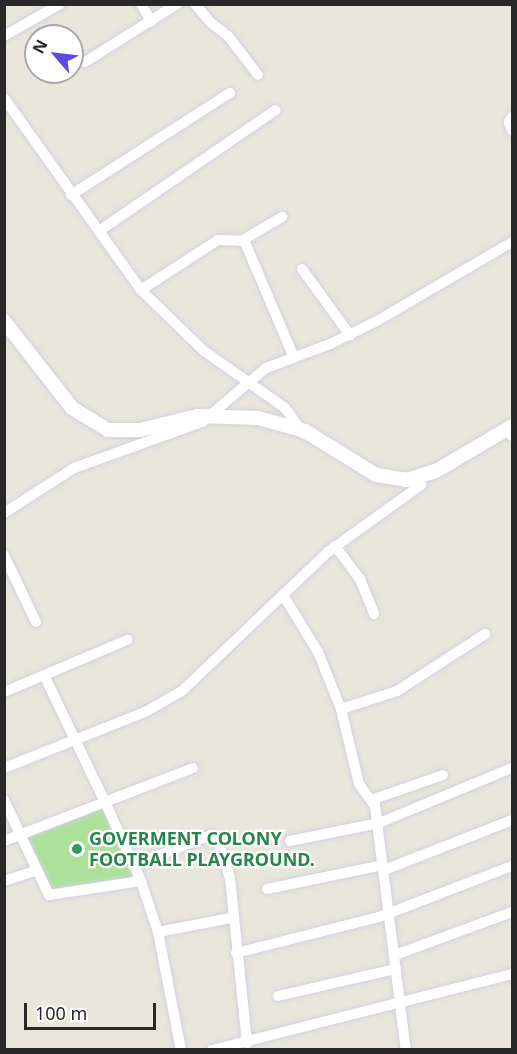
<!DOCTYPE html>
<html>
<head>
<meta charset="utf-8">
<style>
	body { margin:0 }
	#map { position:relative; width:517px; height:1054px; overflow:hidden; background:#e9e7db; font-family:"Noto Sans",sans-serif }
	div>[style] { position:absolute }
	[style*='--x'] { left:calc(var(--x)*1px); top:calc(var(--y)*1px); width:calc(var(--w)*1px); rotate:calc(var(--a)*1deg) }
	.pitch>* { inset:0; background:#ade199 }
	.roads { filter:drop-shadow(0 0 2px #d2d1e0) drop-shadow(0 0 2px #d2d1e0) }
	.minor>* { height:10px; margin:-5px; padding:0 5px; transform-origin:5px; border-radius:5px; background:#fff }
	.secondary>* { height:14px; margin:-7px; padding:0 7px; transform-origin:7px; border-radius:7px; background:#fff }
	.dots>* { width:16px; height:16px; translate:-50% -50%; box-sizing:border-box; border:3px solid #fff; border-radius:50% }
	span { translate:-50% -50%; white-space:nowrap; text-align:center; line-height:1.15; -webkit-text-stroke:4.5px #fff; paint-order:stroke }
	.leisure-label { font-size:18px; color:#27864d; font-weight:700 }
	.left { translate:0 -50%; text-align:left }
	.frame { position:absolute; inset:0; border:6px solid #282828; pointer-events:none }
	.north { position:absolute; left:24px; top:24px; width:60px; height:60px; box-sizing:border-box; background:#fff; border:2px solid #a9a9a9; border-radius:50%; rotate:298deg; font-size:16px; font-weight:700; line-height:24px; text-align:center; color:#282828 }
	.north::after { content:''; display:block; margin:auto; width:21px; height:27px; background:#5b4ae7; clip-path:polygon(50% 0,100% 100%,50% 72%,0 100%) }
	.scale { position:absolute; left:24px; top:1003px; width:132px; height:27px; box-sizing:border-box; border:3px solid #282828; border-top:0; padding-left:8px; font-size:18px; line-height:21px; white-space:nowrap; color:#282828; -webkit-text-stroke:4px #fff; paint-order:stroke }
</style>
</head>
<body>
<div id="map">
	<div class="pitch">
		<i style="clip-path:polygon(104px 806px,139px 880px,49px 892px,23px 836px)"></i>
	</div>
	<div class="roads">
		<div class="minor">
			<i style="--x:141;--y:4;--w:20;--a:60"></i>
			<i style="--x:195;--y:4;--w:23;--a:50"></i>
			<i style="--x:210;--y:22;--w:23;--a:38"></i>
			<i style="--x:228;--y:36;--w:49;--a:52.4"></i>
			<i style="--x:4;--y:36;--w:64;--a:-29.7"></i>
			<i style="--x:85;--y:62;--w:109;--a:-32.2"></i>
			<i style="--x:4;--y:98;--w:236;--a:54.5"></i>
			<i style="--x:141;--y:290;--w:88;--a:44.1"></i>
			<i style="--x:204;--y:351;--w:99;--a:35.1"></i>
			<i style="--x:285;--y:408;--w:32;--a:54"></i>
			<i style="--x:512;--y:117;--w:6;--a:121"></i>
			<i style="--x:509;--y:122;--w:9;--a:69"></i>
			<i style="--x:71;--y:195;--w:189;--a:-32.7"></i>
			<i style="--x:99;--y:231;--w:214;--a:-34.4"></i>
			<i style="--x:244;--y:240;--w:128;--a:67"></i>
			<i style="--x:302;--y:269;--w:82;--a:54"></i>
			<i style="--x:141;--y:290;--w:92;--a:-33"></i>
			<i style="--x:218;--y:240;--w:23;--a:2"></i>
			<i style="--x:241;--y:241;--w:48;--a:-30.3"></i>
			<i style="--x:511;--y:435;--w:1;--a:45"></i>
			<i style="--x:4;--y:513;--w:83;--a:-32.7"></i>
			<i style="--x:74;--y:468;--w:136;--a:-19.8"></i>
			<i style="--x:202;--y:422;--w:84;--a:-40.2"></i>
			<i style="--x:266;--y:368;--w:68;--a:-20.6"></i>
			<i style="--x:330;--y:344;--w:52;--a:-26.1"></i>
			<i style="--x:377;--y:321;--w:156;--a:-30.3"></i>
			<i style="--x:335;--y:546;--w:41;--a:52.9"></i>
			<i style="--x:360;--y:579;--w:38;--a:68"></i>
			<i style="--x:4;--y:555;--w:74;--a:64.5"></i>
			<i style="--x:283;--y:595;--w:67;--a:58.4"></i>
			<i style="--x:318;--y:652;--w:61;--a:68"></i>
			<i style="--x:341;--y:709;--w:77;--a:76.5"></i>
			<i style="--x:359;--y:784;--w:27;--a:54"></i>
			<i style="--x:375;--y:806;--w:246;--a:82.8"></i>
			<i style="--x:4;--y:692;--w:134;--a:-22.9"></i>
			<i style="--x:341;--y:709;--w:59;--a:-17.8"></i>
			<i style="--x:397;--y:691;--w:105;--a:-32.9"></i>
			<i style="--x:4;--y:768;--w:154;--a:-21.7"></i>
			<i style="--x:147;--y:711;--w:40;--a:-29.7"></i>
			<i style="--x:182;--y:691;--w:202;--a:-43.6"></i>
			<i style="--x:328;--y:552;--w:115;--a:-35.8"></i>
			<i style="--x:4;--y:800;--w:105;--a:64.7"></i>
			<i style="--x:49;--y:895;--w:93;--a:-8.7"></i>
			<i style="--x:141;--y:881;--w:87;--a:-114.5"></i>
			<i style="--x:105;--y:802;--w:94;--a:-21.1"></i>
			<i style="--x:371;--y:800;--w:76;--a:-19.1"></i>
			<i style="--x:4;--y:841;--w:108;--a:-21.1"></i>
			<i style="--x:105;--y:802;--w:141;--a:-115.7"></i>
			<i style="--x:290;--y:841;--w:91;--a:-11.4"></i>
			<i style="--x:379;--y:823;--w:144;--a:-22.5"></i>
			<i style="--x:134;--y:865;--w:83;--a:-21.3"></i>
			<i style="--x:211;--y:835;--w:7;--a:27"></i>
			<i style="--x:217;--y:838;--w:42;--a:72"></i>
			<i style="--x:230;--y:878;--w:166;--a:84.1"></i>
			<i style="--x:384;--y:870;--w:137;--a:-21.3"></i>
			<i style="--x:4;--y:881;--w:35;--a:-18"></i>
			<i style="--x:141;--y:881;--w:54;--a:71.6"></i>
			<i style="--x:158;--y:932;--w:120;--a:79"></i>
			<i style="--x:267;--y:889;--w:118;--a:-11.7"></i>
			<i style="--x:158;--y:932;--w:74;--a:-10.9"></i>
			<i style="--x:236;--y:953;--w:147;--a:-14.1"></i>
			<i style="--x:379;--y:917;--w:142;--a:-21"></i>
			<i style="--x:395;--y:955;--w:125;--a:-20.2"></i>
			<i style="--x:278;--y:996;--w:121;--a:-12.9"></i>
			<i style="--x:212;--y:1050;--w:309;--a:-14.2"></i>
		</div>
		<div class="secondary">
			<i style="--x:4;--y:321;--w:110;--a:52"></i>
			<i style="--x:72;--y:408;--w:42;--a:31.4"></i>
			<i style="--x:108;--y:430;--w:32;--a:0"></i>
			<i style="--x:140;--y:430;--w:59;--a:-13.8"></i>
			<i style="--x:197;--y:416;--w:61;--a:1.9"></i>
			<i style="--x:258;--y:418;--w:49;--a:15.5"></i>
			<i style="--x:305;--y:431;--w:84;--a:31.8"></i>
			<i style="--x:376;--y:475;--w:30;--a:9"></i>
			<i style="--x:406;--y:480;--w:31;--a:-17"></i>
			<i style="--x:436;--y:471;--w:88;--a:-30.6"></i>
		</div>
	</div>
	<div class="dots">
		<i style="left:77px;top:849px;background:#2e9e5b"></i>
	</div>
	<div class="leisure-label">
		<span class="left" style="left:89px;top:849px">GOVERMENT COLONY<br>FOOTBALL PLAYGROUND.</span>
	</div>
	<div class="frame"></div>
	<div class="north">N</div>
	<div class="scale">100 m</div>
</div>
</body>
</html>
